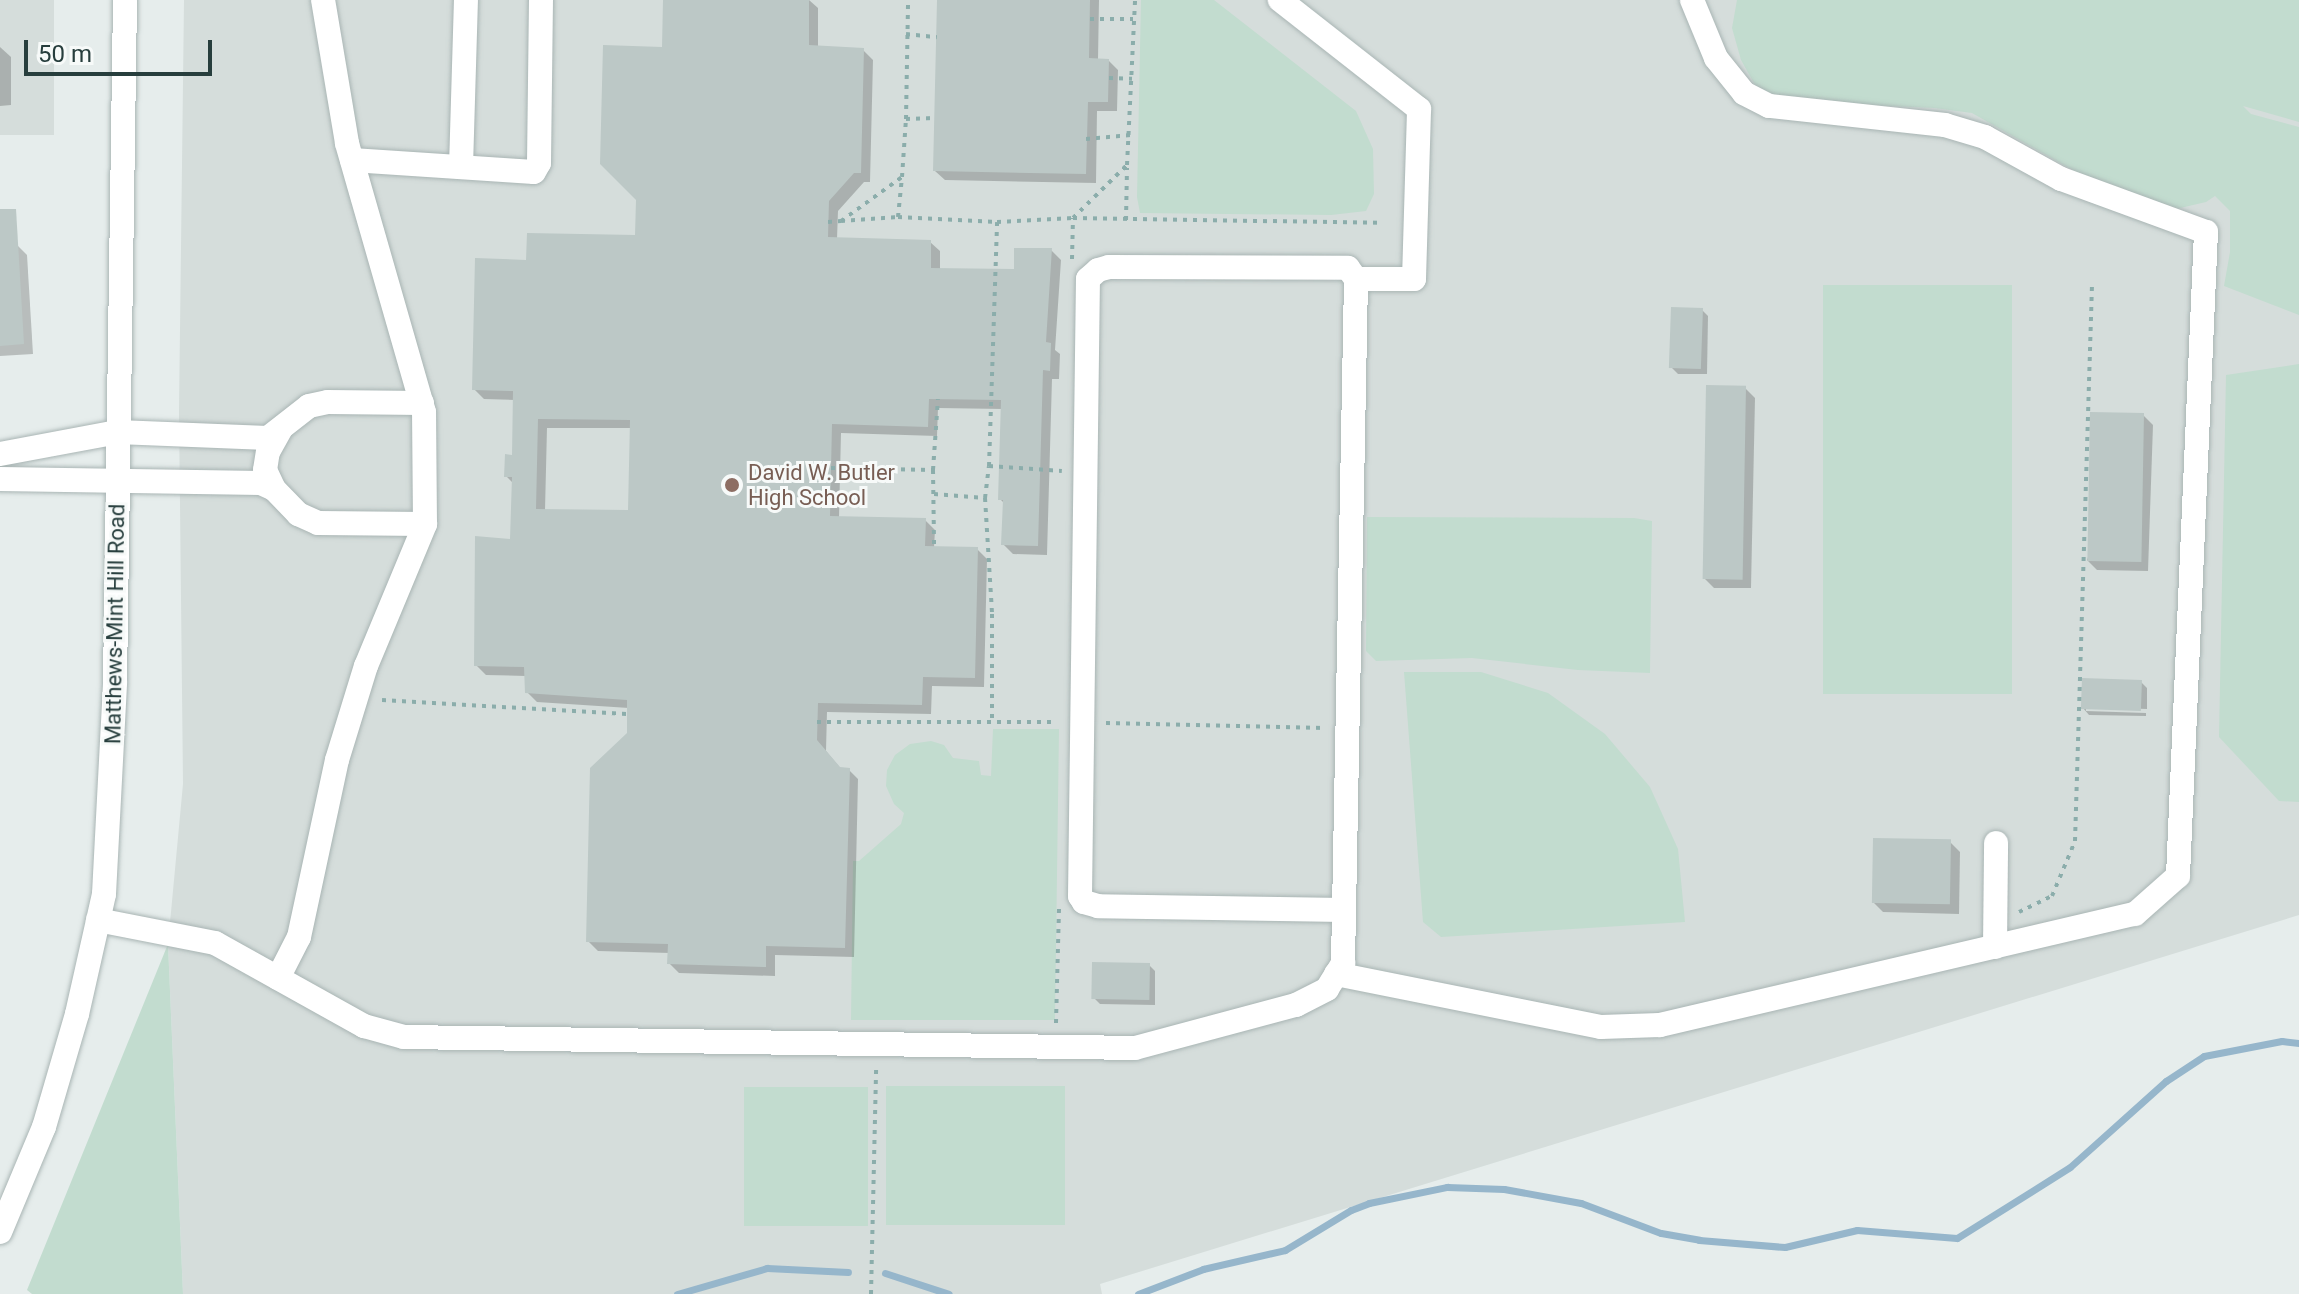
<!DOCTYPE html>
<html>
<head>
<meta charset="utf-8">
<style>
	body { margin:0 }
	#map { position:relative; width:2299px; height:1294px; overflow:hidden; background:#e6edec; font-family:Roboto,sans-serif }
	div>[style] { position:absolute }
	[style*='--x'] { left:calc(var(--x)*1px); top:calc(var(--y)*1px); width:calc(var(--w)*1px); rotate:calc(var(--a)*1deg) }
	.built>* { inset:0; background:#d5dddb; transform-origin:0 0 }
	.green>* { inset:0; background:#c2dccf; transform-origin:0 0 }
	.shadow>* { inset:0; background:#0003 }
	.stream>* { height:7px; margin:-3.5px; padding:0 3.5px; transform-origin:3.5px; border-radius:3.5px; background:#96b6cb }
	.building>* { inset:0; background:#bcc8c6; transform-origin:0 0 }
	.path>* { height:4px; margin-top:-2px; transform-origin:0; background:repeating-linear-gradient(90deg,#8badab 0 4px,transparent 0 10px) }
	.roads { filter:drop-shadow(0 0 2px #a9b5b4) drop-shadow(0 0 2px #a9b5b4) }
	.minor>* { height:24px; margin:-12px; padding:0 12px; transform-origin:12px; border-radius:12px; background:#fff }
	.dots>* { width:22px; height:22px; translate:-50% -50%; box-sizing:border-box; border:4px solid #f7faf9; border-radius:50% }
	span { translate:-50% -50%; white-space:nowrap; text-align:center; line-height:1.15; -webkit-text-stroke:6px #f7faf9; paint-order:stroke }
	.education-label { font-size:22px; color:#785e54 }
	.left { translate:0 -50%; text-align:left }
	.street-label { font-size:22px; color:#273e3d }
	.scale { position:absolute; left:24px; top:40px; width:188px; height:36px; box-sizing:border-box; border:4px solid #273e3d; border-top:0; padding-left:10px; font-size:24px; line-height:28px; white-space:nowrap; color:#273e3d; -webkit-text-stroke:6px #f7faf9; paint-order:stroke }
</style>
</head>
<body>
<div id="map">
	<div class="built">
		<i style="left:0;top:0;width:54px;height:135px"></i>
		<i style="clip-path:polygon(184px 0,2299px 0,2299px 915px,1100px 1284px,1102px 1294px,183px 1294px,168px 944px,183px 784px,179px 412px)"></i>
	</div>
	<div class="green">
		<i style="clip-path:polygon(1141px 0,1214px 0,1356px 111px,1373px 149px,1374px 194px,1366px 211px,1331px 215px,1140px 213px,1137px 197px)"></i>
		<i style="clip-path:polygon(1737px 0,2299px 0,2299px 122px,2243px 106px,2251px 114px,2299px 127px,2299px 315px,2224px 286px,2230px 252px,2230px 211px,2215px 196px,2206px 202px,2176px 209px,2099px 185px,1972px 113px,1934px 108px,1801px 102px,1759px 92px,1741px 60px,1732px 28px)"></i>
		<i style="left:1823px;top:285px;width:189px;height:409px"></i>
		<i style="clip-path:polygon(2299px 364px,2299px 802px,2279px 801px,2219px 737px,2226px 375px)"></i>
		<i style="clip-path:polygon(1367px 517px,1634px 518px,1652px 521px,1650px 673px,1578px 670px,1472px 658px,1376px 661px,1366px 651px)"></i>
		<i style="clip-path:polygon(1404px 672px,1481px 672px,1548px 693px,1605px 734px,1650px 787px,1678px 849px,1685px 922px,1441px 937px,1423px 922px)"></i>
		<i style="clip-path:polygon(993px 729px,1059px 729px,1055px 1020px,851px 1020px,853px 861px,859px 861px,901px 824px,904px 813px,894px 804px,886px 786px,887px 770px,895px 755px,910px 744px,931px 741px,944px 745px,953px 758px,979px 761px,981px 775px,991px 776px)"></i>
		<i style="clip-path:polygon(168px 944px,183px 1294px,32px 1294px,27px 1290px)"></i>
		<i style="left:886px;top:1086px;width:179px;height:139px"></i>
		<i style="left:744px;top:1087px;width:124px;height:139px"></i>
	</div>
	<div class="shadow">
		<i style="clip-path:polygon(evenodd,665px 0,809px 0,818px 8px,818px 48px,863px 50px,873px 60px,870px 182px,864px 182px,838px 211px,837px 239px,930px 242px,940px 251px,940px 270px,1016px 272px,1051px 250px,1061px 260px,1055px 350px,1060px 354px,1059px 379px,1052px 379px,1047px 555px,1013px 554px,1003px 544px,1005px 504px,1000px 499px,1003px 409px,938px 408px,937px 436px,841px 433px,839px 518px,925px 520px,935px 530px,934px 548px,977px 549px,987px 559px,984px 687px,932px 686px,931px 714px,827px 712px,826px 751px,841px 769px,849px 770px,858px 779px,854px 957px,775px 955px,775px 976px,679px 973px,669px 963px,670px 953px,598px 951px,588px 941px,629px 734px,629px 708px,537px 702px,527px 692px,526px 676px,486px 675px,476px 665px,512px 541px,513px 483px,506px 476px,514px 457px,515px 400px,484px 399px,474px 389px,528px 262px,637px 237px,664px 49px,665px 0,547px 428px,631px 428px,630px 512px,545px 511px,547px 428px)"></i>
		<i style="clip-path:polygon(939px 0,1099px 0,1098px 60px,1109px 61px,1118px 70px,1117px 111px,1097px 111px,1096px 183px,945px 180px,935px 171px)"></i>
		<i style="clip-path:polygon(0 47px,11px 57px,11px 105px,0 106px)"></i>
		<i style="clip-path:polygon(17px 245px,27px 255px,33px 354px,0 356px,0 246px)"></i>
		<i style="clip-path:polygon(1702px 310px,1708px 316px,1707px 374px,1678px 374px,1672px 368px)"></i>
		<i style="clip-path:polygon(1745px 388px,1755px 398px,1751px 588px,1714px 588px,1704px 578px)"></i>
		<i style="clip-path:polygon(2143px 415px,2153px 425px,2148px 571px,2097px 570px,2087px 560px)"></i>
		<i style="clip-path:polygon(2141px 682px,2147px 688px,2147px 709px,2086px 707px,2086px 711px,2146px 713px,2146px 716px,2089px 715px,2083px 708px)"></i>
		<i style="clip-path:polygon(1950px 842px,1960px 852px,1959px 914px,1883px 912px,1873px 902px)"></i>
		<i style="clip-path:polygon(1149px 965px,1155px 971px,1155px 1005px,1100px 1004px,1094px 998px)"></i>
	</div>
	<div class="stream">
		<i style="--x:885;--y:1273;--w:67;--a:18.2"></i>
		<i style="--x:677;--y:1294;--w:94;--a:-16.1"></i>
		<i style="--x:767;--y:1268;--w:81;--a:2.8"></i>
		<i style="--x:1138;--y:1294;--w:70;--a:-21"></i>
		<i style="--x:1203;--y:1269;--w:84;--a:-13"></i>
		<i style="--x:1285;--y:1250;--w:77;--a:-31.2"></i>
		<i style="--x:1351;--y:1210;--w:19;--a:-21"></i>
		<i style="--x:1369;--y:1203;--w:80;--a:-11.6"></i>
		<i style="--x:1447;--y:1187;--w:57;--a:2"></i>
		<i style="--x:1504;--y:1189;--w:78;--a:10.3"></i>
		<i style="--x:1581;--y:1203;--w:85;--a:20.6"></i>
		<i style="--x:1661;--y:1233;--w:39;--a:10"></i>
		<i style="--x:1699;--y:1240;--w:86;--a:4.7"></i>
		<i style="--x:1785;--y:1247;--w:74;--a:-13.3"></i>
		<i style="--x:1857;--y:1230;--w:100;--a:4.6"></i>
		<i style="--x:1957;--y:1238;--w:133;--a:-32.1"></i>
		<i style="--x:2070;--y:1167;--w:129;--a:-41.9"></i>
		<i style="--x:2166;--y:1081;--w:45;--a:-33.3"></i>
		<i style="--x:2204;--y:1056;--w:79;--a:-10.9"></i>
		<i style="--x:2282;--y:1041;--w:17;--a:7"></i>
	</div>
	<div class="building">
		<i style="clip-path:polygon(evenodd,663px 0,809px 0,809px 45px,864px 48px,861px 173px,854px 173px,829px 201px,828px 237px,931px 240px,931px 268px,1014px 269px,1014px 248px,1052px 248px,1046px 342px,1051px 343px,1050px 371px,1043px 370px,1038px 546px,1001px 545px,1003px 500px,998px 500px,1001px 400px,929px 399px,928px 427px,832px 424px,830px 516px,926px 518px,925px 546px,978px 547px,975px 678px,923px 677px,922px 705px,818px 703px,817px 740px,840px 767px,850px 768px,845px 948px,766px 946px,766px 967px,667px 964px,668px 944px,586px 942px,590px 768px,627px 733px,627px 700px,525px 693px,524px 667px,474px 666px,475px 536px,510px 539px,512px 477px,504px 477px,505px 454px,512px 455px,513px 391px,472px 390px,475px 258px,526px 260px,527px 233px,635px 235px,636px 200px,600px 164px,603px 45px,662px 47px,663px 0,538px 419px,630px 420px,628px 510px,536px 509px,538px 419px)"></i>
		<i style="clip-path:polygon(937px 0,1090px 0,1089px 58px,1109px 59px,1108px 102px,1088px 102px,1086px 174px,933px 171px)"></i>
		<i style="clip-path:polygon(0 209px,16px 209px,24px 344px,0 346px)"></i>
		<i style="left:1671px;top:307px;width:32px;height:61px;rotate:2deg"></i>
		<i style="left:1706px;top:385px;width:40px;height:194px;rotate:1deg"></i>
		<i style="left:2090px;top:412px;width:54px;height:149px;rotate:1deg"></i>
		<i style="left:2082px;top:678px;width:60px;height:31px;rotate:2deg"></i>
		<i style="left:1873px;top:838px;width:78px;height:65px;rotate:1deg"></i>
		<i style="left:1092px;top:962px;width:58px;height:37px;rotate:1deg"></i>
	</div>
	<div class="path">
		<i style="--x:1090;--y:19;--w:43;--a:0"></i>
		<i style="--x:906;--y:34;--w:31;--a:6"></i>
		<i style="--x:1109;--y:78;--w:23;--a:2"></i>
		<i style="--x:906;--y:119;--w:119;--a:-89"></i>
		<i style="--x:1086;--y:139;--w:45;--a:-5.1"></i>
		<i style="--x:898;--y:217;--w:40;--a:-84.3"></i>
		<i style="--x:1126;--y:220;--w:52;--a:-88.9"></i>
		<i style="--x:841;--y:221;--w:57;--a:-4"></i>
		<i style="--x:898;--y:217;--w:99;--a:2.9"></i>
		<i style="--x:997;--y:222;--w:76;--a:-3"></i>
		<i style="--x:1073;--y:218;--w:76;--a:-44.5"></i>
		<i style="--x:1127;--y:165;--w:165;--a:-87.2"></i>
		<i style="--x:828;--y:222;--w:13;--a:-4"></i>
		<i style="--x:841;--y:221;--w:75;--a:-35.8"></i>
		<i style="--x:902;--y:177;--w:58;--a:-86.1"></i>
		<i style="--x:906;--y:119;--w:29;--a:-2"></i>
		<i style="--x:1072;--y:259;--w:41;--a:-88.6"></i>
		<i style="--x:1073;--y:218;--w:307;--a:0.9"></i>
		<i style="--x:989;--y:466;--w:244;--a:-88.1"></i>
		<i style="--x:831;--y:468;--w:102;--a:1.1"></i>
		<i style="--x:933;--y:470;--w:71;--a:-86"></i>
		<i style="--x:933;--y:470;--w:76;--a:89.2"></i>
		<i style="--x:934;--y:494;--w:51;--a:4.5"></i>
		<i style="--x:985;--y:498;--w:32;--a:-83"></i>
		<i style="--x:989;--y:466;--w:73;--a:3.9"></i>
		<i style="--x:985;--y:498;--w:116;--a:86.5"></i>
		<i style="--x:992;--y:614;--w:108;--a:90"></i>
		<i style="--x:382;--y:700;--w:245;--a:3.3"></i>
		<i style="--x:817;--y:722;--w:240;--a:0"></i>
		<i style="--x:1106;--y:723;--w:219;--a:1.3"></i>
		<i style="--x:2019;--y:912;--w:37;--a:-26"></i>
		<i style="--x:2052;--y:896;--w:60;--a:-67.3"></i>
		<i style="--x:2075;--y:841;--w:555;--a:-88.25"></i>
		<i style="--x:1056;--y:1023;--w:115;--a:-88.5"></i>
		<i style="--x:871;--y:1294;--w:226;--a:-88.7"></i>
	</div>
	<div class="roads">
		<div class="minor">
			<i style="--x:352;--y:160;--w:182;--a:3.8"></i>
			<i style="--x:534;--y:172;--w:10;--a:-61"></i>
			<i style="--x:539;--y:163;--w:163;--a:-89.3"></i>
			<i style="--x:461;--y:167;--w:167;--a:-88.3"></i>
			<i style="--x:0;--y:454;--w:119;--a:-10.6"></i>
			<i style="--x:117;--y:432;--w:151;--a:2.3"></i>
			<i style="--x:268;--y:438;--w:52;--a:-38"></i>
			<i style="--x:309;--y:406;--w:19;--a:-12"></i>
			<i style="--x:328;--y:402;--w:94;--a:0.6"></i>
			<i style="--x:0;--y:479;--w:261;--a:0.9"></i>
			<i style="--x:261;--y:483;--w:14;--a:25"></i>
			<i style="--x:274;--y:489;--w:35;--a:46"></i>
			<i style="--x:298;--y:514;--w:22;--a:24"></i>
			<i style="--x:318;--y:523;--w:107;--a:0.5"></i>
			<i style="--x:274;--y:489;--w:21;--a:-115"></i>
			<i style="--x:265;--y:470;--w:18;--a:-81"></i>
			<i style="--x:268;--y:452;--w:25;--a:-61"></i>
			<i style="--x:1344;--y:910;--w:246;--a:-179.1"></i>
			<i style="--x:1098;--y:906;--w:15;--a:-164"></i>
			<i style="--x:1084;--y:902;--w:7;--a:-124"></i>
			<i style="--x:1080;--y:896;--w:617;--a:-89.26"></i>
			<i style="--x:1088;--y:279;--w:13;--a:-42"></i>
			<i style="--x:1098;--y:270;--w:11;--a:-15"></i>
			<i style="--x:1109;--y:267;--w:239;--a:0.2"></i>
			<i style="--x:1348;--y:268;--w:14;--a:54"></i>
			<i style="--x:98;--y:920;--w:119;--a:11.1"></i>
			<i style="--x:215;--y:943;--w:171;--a:29.1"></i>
			<i style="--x:364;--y:1026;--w:41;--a:15.4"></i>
			<i style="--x:404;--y:1037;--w:731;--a:0.86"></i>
			<i style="--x:1135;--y:1048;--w:167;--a:-15"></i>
			<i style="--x:1296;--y:1005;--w:35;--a:-27"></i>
			<i style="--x:1327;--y:989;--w:31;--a:-58"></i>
			<i style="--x:1343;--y:963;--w:684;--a:-88.91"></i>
			<i style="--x:1356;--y:279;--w:58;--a:0"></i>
			<i style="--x:1414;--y:279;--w:170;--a:-88.3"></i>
			<i style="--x:1419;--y:109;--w:177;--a:-141.9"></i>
			<i style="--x:1995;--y:947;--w:104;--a:-89.4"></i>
			<i style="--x:1336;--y:974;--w:270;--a:11.3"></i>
			<i style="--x:1601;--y:1027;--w:59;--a:-1.9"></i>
			<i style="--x:1660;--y:1025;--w:488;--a:-13.2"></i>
			<i style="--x:2135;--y:914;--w:57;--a:-41.5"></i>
			<i style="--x:2178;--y:876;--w:645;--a:-87.51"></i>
			<i style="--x:2206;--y:232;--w:154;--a:-159.9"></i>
			<i style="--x:2061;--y:179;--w:87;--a:-151.1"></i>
			<i style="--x:1985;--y:137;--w:42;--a:-163.3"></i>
			<i style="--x:1945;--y:125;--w:177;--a:-173.8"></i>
			<i style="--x:1769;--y:106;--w:28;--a:-153"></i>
			<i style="--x:1744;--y:93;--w:45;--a:-128.7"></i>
			<i style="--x:1716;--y:58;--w:63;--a:-112.5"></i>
			<i style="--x:278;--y:978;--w:46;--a:-62.9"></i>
			<i style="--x:299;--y:937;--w:181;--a:-77.9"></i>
			<i style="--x:337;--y:760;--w:98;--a:-72.9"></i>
			<i style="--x:366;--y:666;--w:154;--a:-67.4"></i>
			<i style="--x:425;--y:524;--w:112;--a:-90.5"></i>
			<i style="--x:424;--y:412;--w:280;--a:-106"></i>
			<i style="--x:347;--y:143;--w:145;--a:-99.5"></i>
			<i style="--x:0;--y:1232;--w:114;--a:-67.3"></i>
			<i style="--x:44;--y:1127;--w:118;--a:-73.7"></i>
			<i style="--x:77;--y:1014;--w:123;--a:-77.3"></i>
			<i style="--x:104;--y:894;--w:212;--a:-87"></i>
			<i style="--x:115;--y:682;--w:682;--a:-89.16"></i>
		</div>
	</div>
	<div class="dots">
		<i style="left:732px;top:485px;background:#8d6e63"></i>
	</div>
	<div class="education-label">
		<span class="left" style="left:748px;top:485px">David W. Butler<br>High School</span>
	</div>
	<div class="street-label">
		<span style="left:115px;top:624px;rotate:-89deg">Matthews-Mint Hill Road</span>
	</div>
	<div class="scale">50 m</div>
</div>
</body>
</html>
